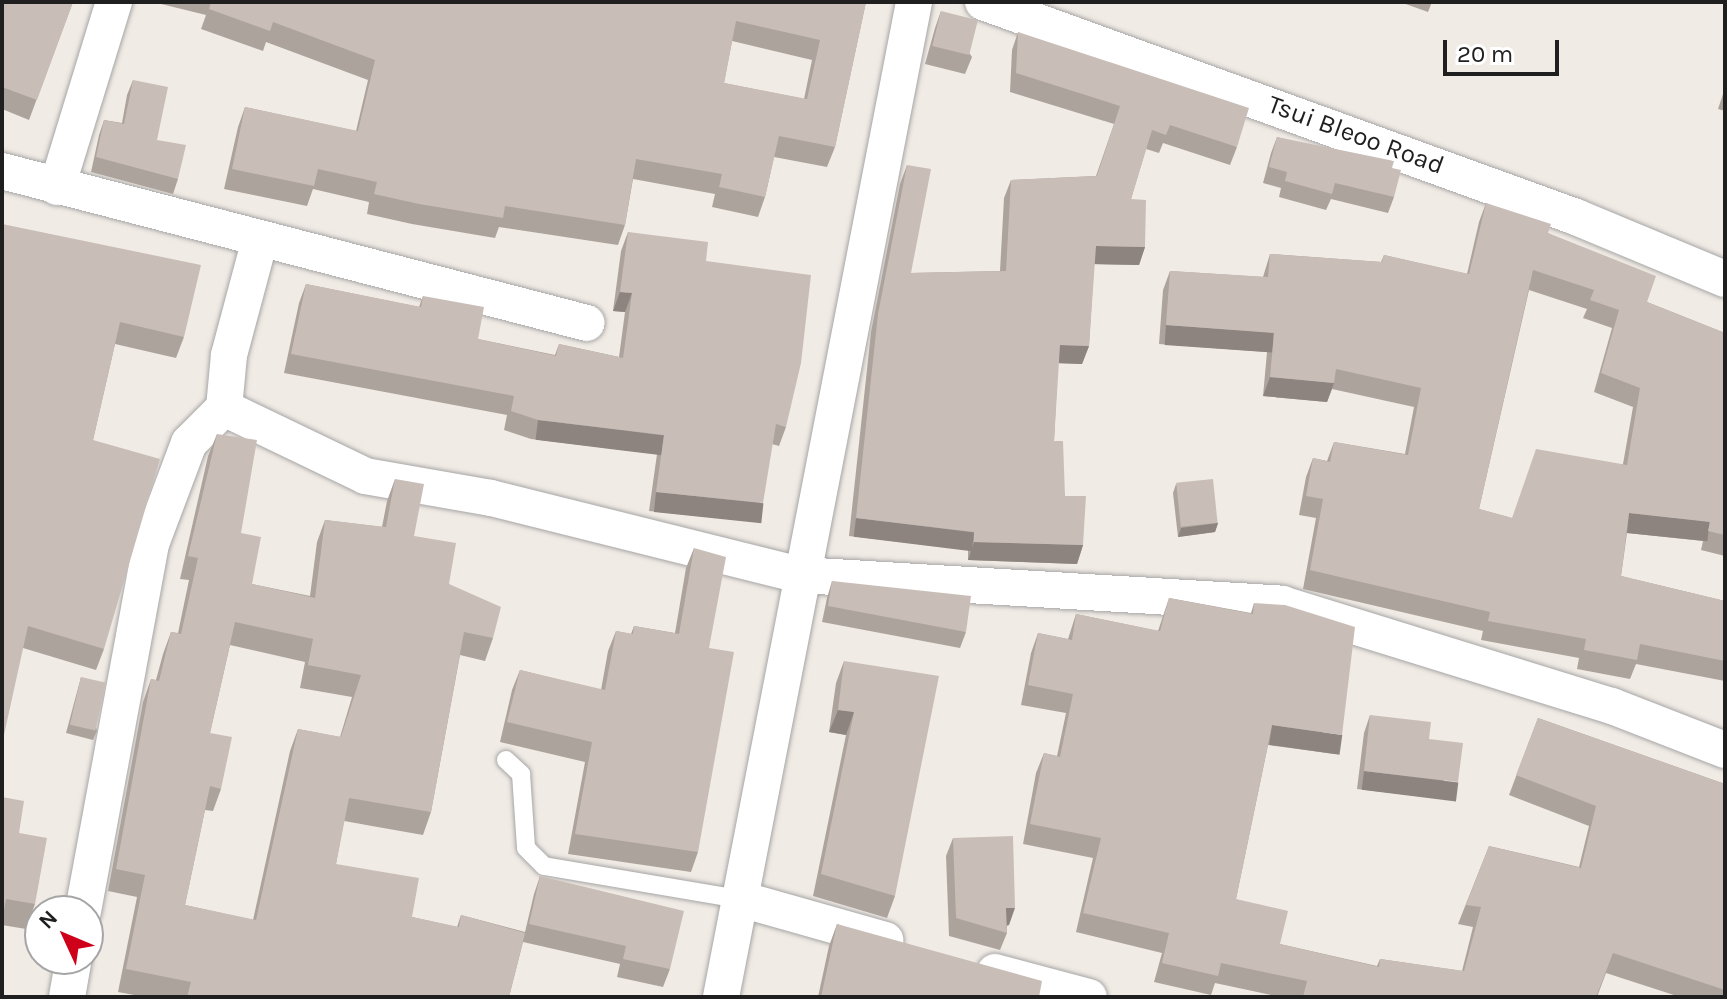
<!DOCTYPE html>
<html>
<head>
<meta charset="utf-8">
<style>
	body { margin:0 }
	#map { position:relative; width:1727px; height:999px; overflow:hidden; background:#f1ebe5; font-family:Karla,sans-serif }
	div>[style] { position:absolute }
	[style*='--x'] { left:calc(var(--x)*1px); top:calc(var(--y)*1px); width:calc(var(--w)*1px); rotate:calc(var(--a)*1deg) }
	.roads { filter:drop-shadow(0 0 2px #a6a6a6) drop-shadow(0 0 2px #a6a6a6) }
	.lane>* { height:18px; margin:-9px; padding:0 9px; transform-origin:9px; border-radius:9px; background:#fff }
	.street>* { height:36px; margin:-18px; padding:0 18px; transform-origin:18px; border-radius:18px; background:#fff }
	.wall>* { inset:0; background:#ada39d }
	.shaded-wall>* { inset:0; background:#8d8480; transform-origin:0 0 }
	.building>* { inset:0; background:#c9bdb7; transform-origin:0 0 }
	span { translate:-50% -50%; white-space:nowrap; text-align:center; line-height:1.15; -webkit-text-stroke:7px #fff; paint-order:stroke }
	.street-label { font-size:26px; color:#1f1f1f }
	.frame { position:absolute; inset:0; border:4px solid #1f1f1f; pointer-events:none }
	.north { position:absolute; left:24px; top:895px; width:80px; height:80px; box-sizing:border-box; background:#fff; border:2px solid #a5a5a5; border-radius:50%; rotate:314deg; font-size:22px; font-weight:700; line-height:32px; text-align:center; color:#1f1f1f }
	.north::after { content:''; display:block; margin:auto; width:28px; height:36px; background:#cf001a; clip-path:polygon(50% 0,100% 100%,50% 72%,0 100%) }
	.scale { position:absolute; left:1443px; top:40px; width:116px; height:36px; box-sizing:border-box; border:4px solid #1f1f1f; border-top:0; padding-left:10px; font-size:24px; line-height:28px; white-space:nowrap; color:#1f1f1f; -webkit-text-stroke:6px #fff; paint-order:stroke }
</style>
</head>
<body>
<div id="map">
	<div class="roads">
		<div class="lane">
			<i style="--x:506;--y:760;--w:21;--a:43"></i>
			<i style="--x:521;--y:774;--w:74;--a:86.1"></i>
			<i style="--x:526;--y:848;--w:25;--a:45"></i>
			<i style="--x:544;--y:866;--w:203;--a:9.6"></i>
		</div>
		<div class="street">
			<i style="--x:983;--y:2;--w:631;--a:19.93"></i>
			<i style="--x:1576;--y:217;--w:161;--a:22.6"></i>
			<i style="--x:2;--y:171;--w:604;--a:14.57"></i>
			<i style="--x:57;--y:187;--w:194;--a:-72.9"></i>
			<i style="--x:224;--y:408;--w:157;--a:25.7"></i>
			<i style="--x:365;--y:476;--w:128;--a:9.9"></i>
			<i style="--x:491;--y:498;--w:318;--a:14"></i>
			<i style="--x:800;--y:575;--w:483;--a:3.4"></i>
			<i style="--x:1282;--y:604;--w:345;--a:17.2"></i>
			<i style="--x:1612;--y:706;--w:121;--a:21.3"></i>
			<i style="--x:744;--y:900;--w:147;--a:15.8"></i>
			<i style="--x:83;--y:911;--w:373;--a:-79.5"></i>
			<i style="--x:151;--y:544;--w:108;--a:-69.4"></i>
			<i style="--x:189;--y:443;--w:49;--a:-45"></i>
			<i style="--x:224;--y:408;--w:53;--a:-84.6"></i>
			<i style="--x:229;--y:355;--w:120;--a:-75"></i>
			<i style="--x:995;--y:972;--w:97;--a:14.9"></i>
			<i style="--x:67;--y:997;--w:39;--a:-80"></i>
			<i style="--x:721;--y:997;--w:1014;--a:-79.02"></i>
		</div>
	</div>
	<div class="wall">
		<i style="clip-path:polygon(2px 2px,73px 2px,29px 120px,2px 109px)"></i>
		<i style="clip-path:polygon(evenodd,153px 2px,866px 2px,835px 147px,827px 167px,774px 157px,765px 197px,758px 217px,712px 207px,715px 194px,633px 179px,625px 225px,618px 245px,499px 227px,495px 238px,412px 224px,367px 214px,369px 202px,313px 189px,307px 206px,224px 189px,238px 127px,245px 107px,356px 131px,368px 80px,266px 42px,263px 51px,201px 29px,206px 15px,153px 2px,732px 41px,812px 60px,804px 99px,724px 83px,732px 41px)"></i>
		<i style="clip-path:polygon(1400px 2px,1432px 2px,1428px 12px)"></i>
		<i style="clip-path:polygon(941px 11px,972px 57px,965px 74px,925px 64px,935px 28px)"></i>
		<i style="clip-path:polygon(1018px 32px,1237px 147px,1230px 165px,1163px 143px,1159px 153px,1146px 149px,1131px 199px,1145px 247px,1139px 265px,1094px 264px,1089px 346px,1082px 364px,1058px 363px,1054px 441px,1065px 496px,1083px 545px,1077px 564px,968px 560px,968px 550px,849px 536px,871px 332px,900px 184px,907px 165px,911px 273px,1000px 271px,1004px 198px,1011px 180px,1096px 176px,1114px 124px,1010px 92px,1012px 50px)"></i>
		<i style="clip-path:polygon(133px 80px,157px 140px,178px 179px,173px 194px,91px 172px,99px 135px,104px 120px,122px 123px,127px 95px)"></i>
		<i style="clip-path:polygon(1725px 88px,1725px 111px,1718px 109px)"></i>
		<i style="clip-path:polygon(1277px 137px,1392px 168px,1394px 197px,1388px 213px,1331px 199px,1326px 210px,1279px 197px,1281px 188px,1263px 183px,1271px 153px)"></i>
		<i style="clip-path:polygon(evenodd,1486px 203px,1548px 233px,1647px 302px,1725px 333px,1725px 556px,1701px 550px,1703px 541px,1627px 533px,1621px 576px,1725px 601px,1725px 681px,1636px 664px,1630px 679px,1577px 669px,1579px 658px,1481px 640px,1483px 631px,1303px 589px,1316px 518px,1299px 515px,1306px 477px,1313px 458px,1327px 461px,1334px 442px,1405px 454px,1414px 407px,1332px 389px,1327px 402px,1263px 396px,1267px 352px,1159px 344px,1163px 290px,1170px 271px,1263px 277px,1270px 254px,1381px 262px,1384px 255px,1467px 274px,1479px 222px,1486px 203px,1529px 290px,1587px 309px,1583px 318px,1612px 328px,1594px 392px,1633px 407px,1623px 464px,1512px 518px,1479px 509px,1529px 290px)"></i>
		<i style="clip-path:polygon(2px 224px,184px 337px,176px 358px,115px 344px,93px 440px,104px 649px,96px 670px,23px 648px)"></i>
		<i style="clip-path:polygon(628px 232px,706px 261px,786px 427px,779px 446px,772px 444px,756px 522px,649px 511px,657px 454px,531px 439px,504px 430px,507px 415px,284px 373px,299px 303px,306px 284px,419px 307px,423px 296px,478px 339px,555px 355px,559px 344px,619px 357px,625px 312px,613px 311px,621px 251px)"></i>
		<i style="clip-path:polygon(evenodd,217px 434px,241px 533px,252px 584px,310px 596px,317px 542px,325px 520px,382px 527px,387px 501px,395px 479px,414px 536px,449px 584px,493px 638px,485px 661px,460px 655px,431px 812px,423px 835px,344px 821px,336px 864px,412px 917px,457px 927px,461px 915px,525px 932px,534px 894px,540px 876px,670px 969px,663px 987px,617px 977px,620px 964px,523px 942px,509px 997px,145px 997px,118px 992px,137px 897px,108px 891px,143px 702px,151px 679px,156px 680px,163px 654px,171px 632px,178px 633px,189px 580px,180px 579px,208px 456px,217px 434px,230px 645px,305px 662px,300px 688px,352px 697px,340px 737px,298px 729px,290px 751px,253px 920px,185px 905px,205px 810px,213px 811px,221px 789px,210px 733px,230px 645px)"></i>
		<i style="clip-path:polygon(1176px 484px,1218px 523px,1215px 532px,1178px 537px,1173px 493px)"></i>
		<i style="clip-path:polygon(694px 548px,709px 648px,698px 852px,691px 872px,568px 854px,585px 762px,500px 742px,512px 690px,520px 670px,601px 690px,608px 651px,616px 631px,631px 634px,634px 626px,675px 633px,686px 568px)"></i>
		<i style="clip-path:polygon(832px 581px,966px 632px,960px 648px,822px 622px,827px 598px)"></i>
		<i style="clip-path:polygon(1169px 598px,1251px 613px,1254px 603px,1335px 754px,1268px 745px,1236px 899px,1280px 944px,1377px 966px,1380px 959px,1462px 971px,1473px 927px,1458px 924px,1489px 846px,1579px 867px,1589px 826px,1509px 795px,1538px 718px,1725px 784px,1725px 997px,1680px 997px,1606px 973px,1597px 997px,1281px 997px,1215px 983px,1211px 995px,1154px 982px,1162px 953px,1076px 932px,1093px 858px,1023px 844px,1036px 773px,1044px 753px,1057px 756px,1066px 713px,1021px 705px,1031px 653px,1038px 633px,1068px 639px,1076px 614px,1158px 631px)"></i>
		<i style="clip-path:polygon(844px 661px,895px 896px,887px 918px,813px 896px,846px 735px,829px 732px,836px 683px)"></i>
		<i style="clip-path:polygon(81px 677px,97px 731px,93px 740px,66px 733px)"></i>
		<i style="clip-path:polygon(1370px 715px,1429px 739px,1451px 800px,1357px 789px,1364px 733px)"></i>
		<i style="clip-path:polygon(2px 797px,19px 833px,35px 904px,26px 929px,2px 925px)"></i>
		<i style="clip-path:polygon(953px 838px,1009px 925px,1007px 926px,1007px 933px,1000px 950px,949px 936px,946px 856px)"></i>
		<i style="clip-path:polygon(837px 924px,1039px 997px,818px 997px,829px 946px)"></i>
	</div>
	<div class="shaded-wall">
		<i style="clip-path:polygon(1096px 246px,1145px 247px,1139px 265px,1089px 264px)"></i>
		<i style="clip-path:polygon(620px 292px,632px 293px,625px 312px,613px 311px)"></i>
		<i style="left:1166px;top:325px;width:108px;height:20px;rotate:4deg"></i>
		<i style="clip-path:polygon(1060px 345px,1089px 346px,1082px 364px,1053px 363px)"></i>
		<i style="clip-path:polygon(1270px 377px,1334px 383px,1327px 402px,1263px 396px)"></i>
		<i style="left:538px;top:420px;width:127px;height:20px;rotate:7deg"></i>
		<i style="left:656px;top:492px;width:108px;height:20px;rotate:6deg"></i>
		<i style="left:1629px;top:513px;width:81px;height:20px;rotate:6deg"></i>
		<i style="left:856px;top:518px;width:119px;height:19px;rotate:7deg"></i>
		<i style="clip-path:polygon(1218px 523px,1215px 532px,1178px 537px,1181px 528px)"></i>
		<i style="clip-path:polygon(974px 542px,1083px 545px,1077px 564px,968px 560px)"></i>
		<i style="clip-path:polygon(838px 710px,854px 712px,846px 735px,829px 732px)"></i>
		<i style="left:1272px;top:725px;width:71px;height:20px;rotate:8deg"></i>
		<i style="left:1364px;top:771px;width:95px;height:19px;rotate:7deg"></i>
		<i style="clip-path:polygon(1006px 908px,1015px 908px,1009px 925px,1000px 926px)"></i>
	</div>
	<div class="building">
		<i style="clip-path:polygon(2px 2px,73px 2px,37px 100px,2px 87px)"></i>
		<i style="clip-path:polygon(evenodd,211px 2px,866px 2px,835px 147px,779px 136px,765px 197px,719px 187px,722px 174px,636px 159px,625px 225px,505px 206px,503px 218px,419px 204px,374px 194px,377px 182px,318px 169px,314px 186px,232px 169px,245px 107px,358px 131px,375px 60px,273px 22px,270px 31px,209px 9px,211px 2px,736px 21px,820px 40px,807px 99px,724px 83px,736px 21px)"></i>
		<i style="left:941px;top:11px;width:38px;height:36px;rotate:14deg"></i>
		<i style="clip-path:polygon(1018px 32px,1249px 108px,1237px 147px,1170px 125px,1166px 135px,1152px 130px,1131px 199px,1146px 200px,1145px 247px,1096px 246px,1089px 346px,1060px 345px,1054px 441px,1063px 441px,1065px 496px,1086px 496px,1083px 545px,974px 542px,974px 532px,856px 518px,878px 314px,907px 165px,931px 169px,911px 273px,1006px 271px,1011px 180px,1097px 176px,1120px 106px,1016px 73px)"></i>
		<i style="clip-path:polygon(133px 80px,168px 87px,157px 140px,186px 145px,178px 179px,96px 157px,104px 120px,124px 124px)"></i>
		<i style="clip-path:polygon(1277px 137px,1394px 161px,1392px 168px,1401px 170px,1394px 197px,1335px 183px,1332px 194px,1285px 181px,1287px 172px,1269px 167px)"></i>
		<i style="clip-path:polygon(evenodd,1486px 203px,1551px 224px,1548px 233px,1656px 276px,1647px 302px,1725px 333px,1725px 535px,1708px 531px,1710px 522px,1629px 513px,1621px 576px,1725px 601px,1725px 661px,1640px 644px,1637px 660px,1584px 650px,1586px 639px,1488px 621px,1490px 612px,1310px 570px,1323px 499px,1306px 496px,1313px 458px,1330px 462px,1334px 442px,1408px 455px,1421px 388px,1336px 369px,1334px 383px,1270px 377px,1274px 333px,1166px 325px,1170px 271px,1268px 277px,1270px 254px,1382px 262px,1384px 255px,1469px 274px,1486px 203px,1533px 270px,1594px 290px,1590px 300px,1619px 310px,1601px 373px,1640px 388px,1627px 465px,1536px 449px,1512px 518px,1479px 509px,1533px 270px)"></i>
		<i style="clip-path:polygon(2px 224px,201px 265px,184px 337px,120px 322px,93px 440px,160px 459px,104px 649px,28px 626px,2px 744px)"></i>
		<i style="clip-path:polygon(628px 232px,708px 242px,706px 261px,811px 275px,801px 363px,786px 427px,776px 424px,763px 503px,656px 492px,664px 435px,538px 420px,511px 411px,514px 396px,291px 354px,306px 284px,421px 307px,423px 296px,484px 307px,478px 339px,556px 356px,559px 344px,623px 358px,632px 293px,620px 292px)"></i>
		<i style="clip-path:polygon(evenodd,217px 434px,257px 440px,241px 533px,261px 537px,252px 584px,315px 598px,325px 520px,386px 527px,395px 479px,424px 484px,414px 536px,456px 543px,449px 584px,501px 607px,493px 638px,464px 632px,431px 812px,349px 798px,336px 864px,419px 878px,412px 917px,459px 927px,461px 915px,525px 933px,509px 997px,187px 997px,191px 982px,126px 969px,145px 875px,116px 869px,151px 679px,159px 681px,171px 632px,181px 634px,198px 558px,188px 556px,217px 434px,235px 622px,313px 639px,308px 665px,361px 675px,341px 737px,298px 729px,256px 920px,185px 905px,210px 786px,221px 789px,232px 737px,210px 733px,235px 622px)"></i>
		<i style="left:1213px;top:479px;width:44px;height:37px;rotate:84deg"></i>
		<i style="clip-path:polygon(694px 548px,726px 557px,709px 648px,734px 652px,698px 852px,575px 834px,592px 742px,507px 722px,520px 670px,605px 690px,616px 631px,633px 634px,634px 626px,679px 634px)"></i>
		<i style="clip-path:polygon(832px 581px,971px 596px,966px 632px,828px 606px)"></i>
		<i style="clip-path:polygon(1169px 598px,1253px 614px,1254px 603px,1285px 605px,1355px 627px,1342px 735px,1272px 725px,1236px 899px,1288px 911px,1280px 944px,1379px 967px,1380px 959px,1464px 971px,1481px 907px,1466px 905px,1489px 846px,1581px 868px,1596px 806px,1516px 775px,1538px 718px,1725px 784px,1725px 990px,1613px 953px,1596px 997px,1303px 997px,1307px 981px,1221px 963px,1218px 976px,1162px 963px,1169px 933px,1083px 913px,1101px 838px,1030px 824px,1044px 753px,1060px 757px,1073px 694px,1028px 685px,1038px 633px,1072px 640px,1076px 614px,1160px 631px)"></i>
		<i style="clip-path:polygon(844px 661px,939px 676px,895px 896px,821px 874px,854px 712px,838px 710px)"></i>
		<i style="left:81px;top:677px;width:26px;height:49px;rotate:13deg"></i>
		<i style="clip-path:polygon(1370px 715px,1431px 722px,1429px 739px,1463px 743px,1458px 782px,1364px 771px)"></i>
		<i style="clip-path:polygon(2px 797px,24px 801px,19px 833px,47px 838px,35px 904px,6px 899px,4px 910px,2px 910px)"></i>
		<i style="clip-path:polygon(1013px 836px,1015px 908px,1006px 908px,1007px 933px,956px 918px,953px 838px)"></i>
		<i style="clip-path:polygon(540px 876px,684px 911px,670px 969px,623px 959px,626px 946px,529px 924px)"></i>
		<i style="clip-path:polygon(837px 924px,1042px 981px,1039px 997px,821px 997px)"></i>
	</div>
	<div class="street-label">
		<span style="left:1356px;top:135px;rotate:20deg">Tsui Bleoo Road</span>
	</div>
	<div class="frame"></div>
	<div class="north">N</div>
	<div class="scale">20 m</div>
</div>
</body>
</html>
